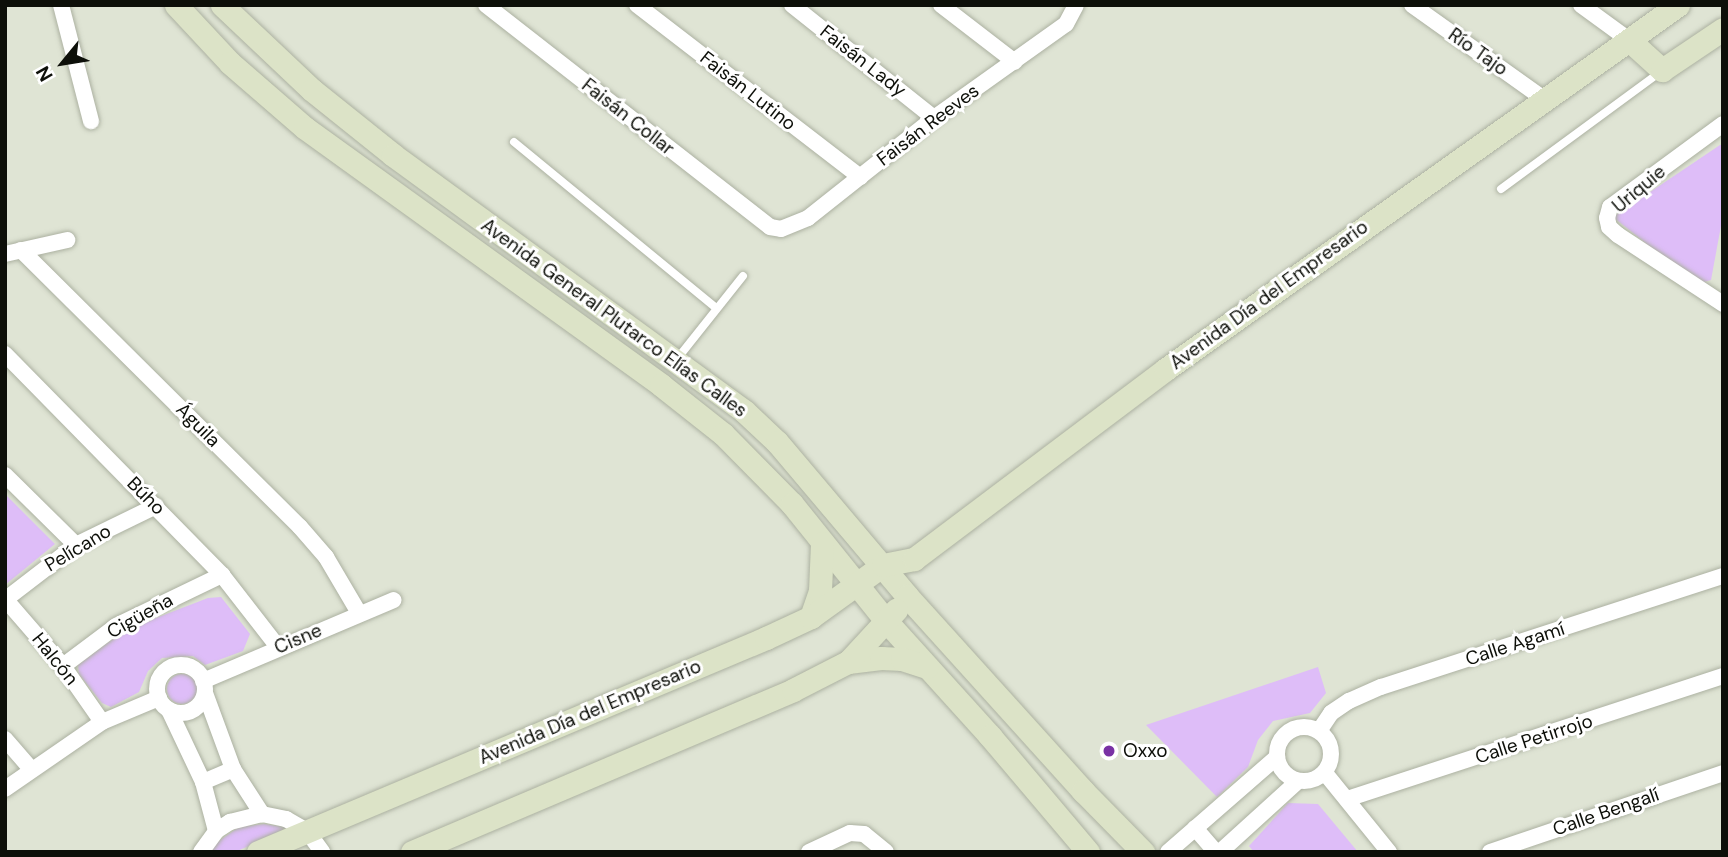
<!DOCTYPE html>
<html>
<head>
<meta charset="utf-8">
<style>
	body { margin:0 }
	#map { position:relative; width:1728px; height:857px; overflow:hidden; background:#dfe4d4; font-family:"DM Sans",sans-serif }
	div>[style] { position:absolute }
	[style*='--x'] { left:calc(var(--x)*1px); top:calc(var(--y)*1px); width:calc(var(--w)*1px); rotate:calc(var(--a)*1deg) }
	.green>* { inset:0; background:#debdf8 }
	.round { border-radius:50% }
	.roads { filter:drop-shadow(0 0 2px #acb1a1) drop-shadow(0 0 2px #acb1a1) }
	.lane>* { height:8px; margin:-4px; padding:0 4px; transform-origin:4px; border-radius:4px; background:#fff }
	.street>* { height:16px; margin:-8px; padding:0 8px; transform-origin:8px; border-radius:8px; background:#fff }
	.street>.ring { margin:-8px; padding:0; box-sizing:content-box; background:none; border:16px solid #fff; border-radius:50% }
	.secondary>* { height:23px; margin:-11.5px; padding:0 11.5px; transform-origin:11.5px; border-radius:11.5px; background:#dce3c7 }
	.dots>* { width:19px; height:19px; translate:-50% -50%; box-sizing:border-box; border:4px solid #fff; border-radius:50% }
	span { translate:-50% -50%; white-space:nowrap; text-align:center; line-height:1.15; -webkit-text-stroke:6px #fff; paint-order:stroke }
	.street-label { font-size:19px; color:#0d0f09 }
	.poi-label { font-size:19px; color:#0d0f09 }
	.left { translate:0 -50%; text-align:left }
	.frame { position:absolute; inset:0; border:7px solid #0d0f09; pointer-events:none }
	.north { position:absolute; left:28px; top:28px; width:70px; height:70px; -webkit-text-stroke:5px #fff; paint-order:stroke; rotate:240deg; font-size:19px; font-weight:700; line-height:28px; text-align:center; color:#0d0f09 }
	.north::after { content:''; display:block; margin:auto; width:24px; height:32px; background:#0d0f09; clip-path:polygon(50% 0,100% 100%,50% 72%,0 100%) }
</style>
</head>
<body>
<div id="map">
	<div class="green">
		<i style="clip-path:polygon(1720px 145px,1723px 145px,1723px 215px,1711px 280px,1697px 284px,1613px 217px)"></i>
		<i style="clip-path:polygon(5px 494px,55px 544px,5px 585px)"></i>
		<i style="clip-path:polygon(221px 597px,250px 634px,243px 651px,205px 665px,193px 656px,162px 658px,148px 671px,139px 692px,111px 707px,102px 703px,79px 674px,78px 665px,113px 639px,156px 618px,208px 598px)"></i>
		<i style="clip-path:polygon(1318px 667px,1326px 693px,1310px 713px,1273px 721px,1258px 740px,1248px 767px,1217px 797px,1146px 725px)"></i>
		<i class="round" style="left:167px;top:674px;width:30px;height:30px"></i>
		<i style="clip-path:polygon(1288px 803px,1318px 804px,1358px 852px,1254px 852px,1249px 846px)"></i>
		<i style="clip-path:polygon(264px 824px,290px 828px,235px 852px,211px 852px,216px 843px,239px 827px)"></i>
	</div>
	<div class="roads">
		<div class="lane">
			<i style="--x:514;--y:142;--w:261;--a:39.4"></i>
			<i style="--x:1501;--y:189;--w:197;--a:-36.3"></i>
			<i style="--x:677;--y:359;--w:106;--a:-51.5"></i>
		</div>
		<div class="street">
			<i style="--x:61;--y:5;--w:120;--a:75.5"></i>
			<i style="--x:486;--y:5;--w:360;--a:38"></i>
			<i style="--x:770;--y:227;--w:11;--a:10"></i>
			<i style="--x:781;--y:229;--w:29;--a:-22"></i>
			<i style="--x:808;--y:218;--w:161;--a:-38.4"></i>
			<i style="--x:934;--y:118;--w:162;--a:-35.5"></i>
			<i style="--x:1066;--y:24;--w:21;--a:-62"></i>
			<i style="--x:637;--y:5;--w:282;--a:37.6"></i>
			<i style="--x:792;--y:5;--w:181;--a:38.5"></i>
			<i style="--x:941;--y:5;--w:93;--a:37.6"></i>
			<i style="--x:1412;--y:5;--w:162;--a:35.5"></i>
			<i style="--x:1581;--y:5;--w:59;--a:36.1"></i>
			<i style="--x:1723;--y:124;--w:140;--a:143.7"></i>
			<i style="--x:1610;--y:207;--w:11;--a:105"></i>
			<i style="--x:1607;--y:218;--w:9;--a:77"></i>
			<i style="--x:1609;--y:227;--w:12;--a:42"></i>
			<i style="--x:1618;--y:235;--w:126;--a:33.3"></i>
			<i style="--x:21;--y:250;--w:393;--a:44.8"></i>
			<i style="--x:300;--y:527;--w:40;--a:49"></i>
			<i style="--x:326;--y:557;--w:65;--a:59.5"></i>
			<i style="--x:5;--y:254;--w:64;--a:-12.7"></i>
			<i style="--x:5;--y:354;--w:310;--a:45.5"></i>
			<i style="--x:222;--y:575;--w:91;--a:52.1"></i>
			<i style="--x:5;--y:475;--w:100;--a:44.6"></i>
			<i style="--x:5;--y:599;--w:89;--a:49.1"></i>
			<i style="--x:63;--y:666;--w:68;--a:55.1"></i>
			<i style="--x:6;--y:599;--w:88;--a:-37.6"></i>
			<i style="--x:76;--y:545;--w:89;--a:-26"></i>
			<i class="ring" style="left:157px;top:665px;width:32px;height:32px"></i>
			<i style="--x:63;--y:666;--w:66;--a:-37"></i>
			<i style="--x:116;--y:626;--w:118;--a:-25.7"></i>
			<i style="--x:203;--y:681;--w:207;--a:-23"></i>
			<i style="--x:205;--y:693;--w:81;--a:69.8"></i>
			<i style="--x:233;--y:769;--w:54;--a:57.2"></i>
			<i style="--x:169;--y:710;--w:80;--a:64.7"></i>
			<i style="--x:203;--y:782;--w:51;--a:75.1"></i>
			<i class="ring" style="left:1277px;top:727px;width:38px;height:38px"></i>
			<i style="--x:1319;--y:731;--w:22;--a:-56"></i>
			<i style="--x:1331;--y:713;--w:22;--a:-34"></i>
			<i style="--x:1349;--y:701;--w:35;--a:-24"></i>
			<i style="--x:1381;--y:687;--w:360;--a:-18"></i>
			<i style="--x:5;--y:739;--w:40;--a:49"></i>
			<i style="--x:1325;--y:773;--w:102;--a:51"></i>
			<i style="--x:203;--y:782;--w:33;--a:-23"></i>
			<i style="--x:5;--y:789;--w:118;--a:-34.6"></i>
			<i style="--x:102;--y:722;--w:62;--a:-22.8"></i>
			<i style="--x:1347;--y:799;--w:396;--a:-18.1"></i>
			<i style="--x:1195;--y:828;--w:32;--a:49"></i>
			<i style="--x:201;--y:852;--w:26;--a:-54"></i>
			<i style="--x:216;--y:831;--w:17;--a:-33"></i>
			<i style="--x:230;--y:822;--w:33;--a:-14"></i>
			<i style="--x:262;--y:814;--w:25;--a:12"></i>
			<i style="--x:286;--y:819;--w:24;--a:30"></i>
			<i style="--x:307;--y:831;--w:26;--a:54"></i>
			<i style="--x:809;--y:852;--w:45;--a:-24.9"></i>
			<i style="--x:850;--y:833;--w:14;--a:4"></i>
			<i style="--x:864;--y:834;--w:28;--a:39"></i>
			<i style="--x:1168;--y:852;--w:145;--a:-41.1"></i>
			<i style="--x:1220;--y:852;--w:105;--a:-42.3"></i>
			<i style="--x:1490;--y:852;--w:246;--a:-18.7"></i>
		</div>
		<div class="secondary">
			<i style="--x:176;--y:5;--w:79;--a:47"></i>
			<i style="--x:230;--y:63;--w:99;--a:40.9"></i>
			<i style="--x:305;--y:128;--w:439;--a:35.8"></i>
			<i style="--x:661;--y:385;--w:79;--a:38.3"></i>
			<i style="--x:723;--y:434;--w:98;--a:45.4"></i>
			<i style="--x:792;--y:504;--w:151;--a:51.2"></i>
			<i style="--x:887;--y:622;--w:154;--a:47.9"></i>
			<i style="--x:990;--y:736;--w:152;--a:49.8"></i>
			<i style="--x:222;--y:5;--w:124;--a:43.4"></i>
			<i style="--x:312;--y:90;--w:104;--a:38.7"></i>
			<i style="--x:393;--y:155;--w:434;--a:36.1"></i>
			<i style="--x:744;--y:411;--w:45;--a:43.2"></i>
			<i style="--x:777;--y:442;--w:202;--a:49.8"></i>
			<i style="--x:907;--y:596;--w:263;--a:47.9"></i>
			<i style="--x:1083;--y:791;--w:86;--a:45.5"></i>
			<i style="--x:1629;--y:40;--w:45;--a:42.3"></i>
			<i style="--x:1662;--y:70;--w:73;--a:-33.9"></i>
			<i style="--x:811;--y:617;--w:28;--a:-71"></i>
			<i style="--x:820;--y:591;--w:48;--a:-87.6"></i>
			<i style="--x:848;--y:662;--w:33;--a:-7"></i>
			<i style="--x:881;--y:658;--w:21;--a:3"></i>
			<i style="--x:902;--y:659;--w:26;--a:18"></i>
			<i style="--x:258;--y:852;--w:551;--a:-22.84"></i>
			<i style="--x:766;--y:638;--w:50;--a:-25"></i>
			<i style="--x:811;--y:617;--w:89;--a:-35.8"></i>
			<i style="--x:883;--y:565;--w:32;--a:-11"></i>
			<i style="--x:914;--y:559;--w:316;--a:-37"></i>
			<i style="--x:1166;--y:369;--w:628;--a:-35.41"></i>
			<i style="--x:412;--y:852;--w:414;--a:-23"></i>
			<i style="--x:793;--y:690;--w:62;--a:-27"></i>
			<i style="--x:848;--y:662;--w:71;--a:-47.3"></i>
		</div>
	</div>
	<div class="dots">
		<i style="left:1109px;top:751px;background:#7931a4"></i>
	</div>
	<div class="street-label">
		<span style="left:1478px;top:52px;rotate:35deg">Río Tajo</span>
		<span style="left:863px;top:61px;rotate:38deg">Faisán Lady</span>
		<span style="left:748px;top:91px;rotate:38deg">Faisán Lutino</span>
		<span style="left:628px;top:117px;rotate:38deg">Faisán Collar</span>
		<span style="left:928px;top:125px;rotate:-37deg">Faisán Reeves</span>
		<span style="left:1639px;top:189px;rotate:-40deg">Uriquie</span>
		<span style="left:1269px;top:295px;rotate:-36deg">Avenida Día del Empresario</span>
		<span style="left:614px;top:318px;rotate:36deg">Avenida General Plutarco Elías Calles</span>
		<span style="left:198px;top:425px;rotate:45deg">Águila</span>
		<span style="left:146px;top:496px;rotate:45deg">Búho</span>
		<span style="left:78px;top:548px;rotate:-31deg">Pelícano</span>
		<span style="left:140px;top:616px;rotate:-29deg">Cigüeña</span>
		<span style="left:298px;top:639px;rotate:-23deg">Cisne</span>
		<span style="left:1515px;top:644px;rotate:-18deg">Calle Agamí</span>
		<span style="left:55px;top:659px;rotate:51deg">Halcón</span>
		<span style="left:590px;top:712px;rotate:-23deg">Avenida Día del Empresario</span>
		<span style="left:1534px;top:739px;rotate:-18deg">Calle Petirrojo</span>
		<span style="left:1606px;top:812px;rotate:-19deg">Calle Bengalí</span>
	</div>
	<div class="poi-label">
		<span class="left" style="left:1123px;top:751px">Oxxo</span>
	</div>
	<div class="frame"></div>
	<div class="north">N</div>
</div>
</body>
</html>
